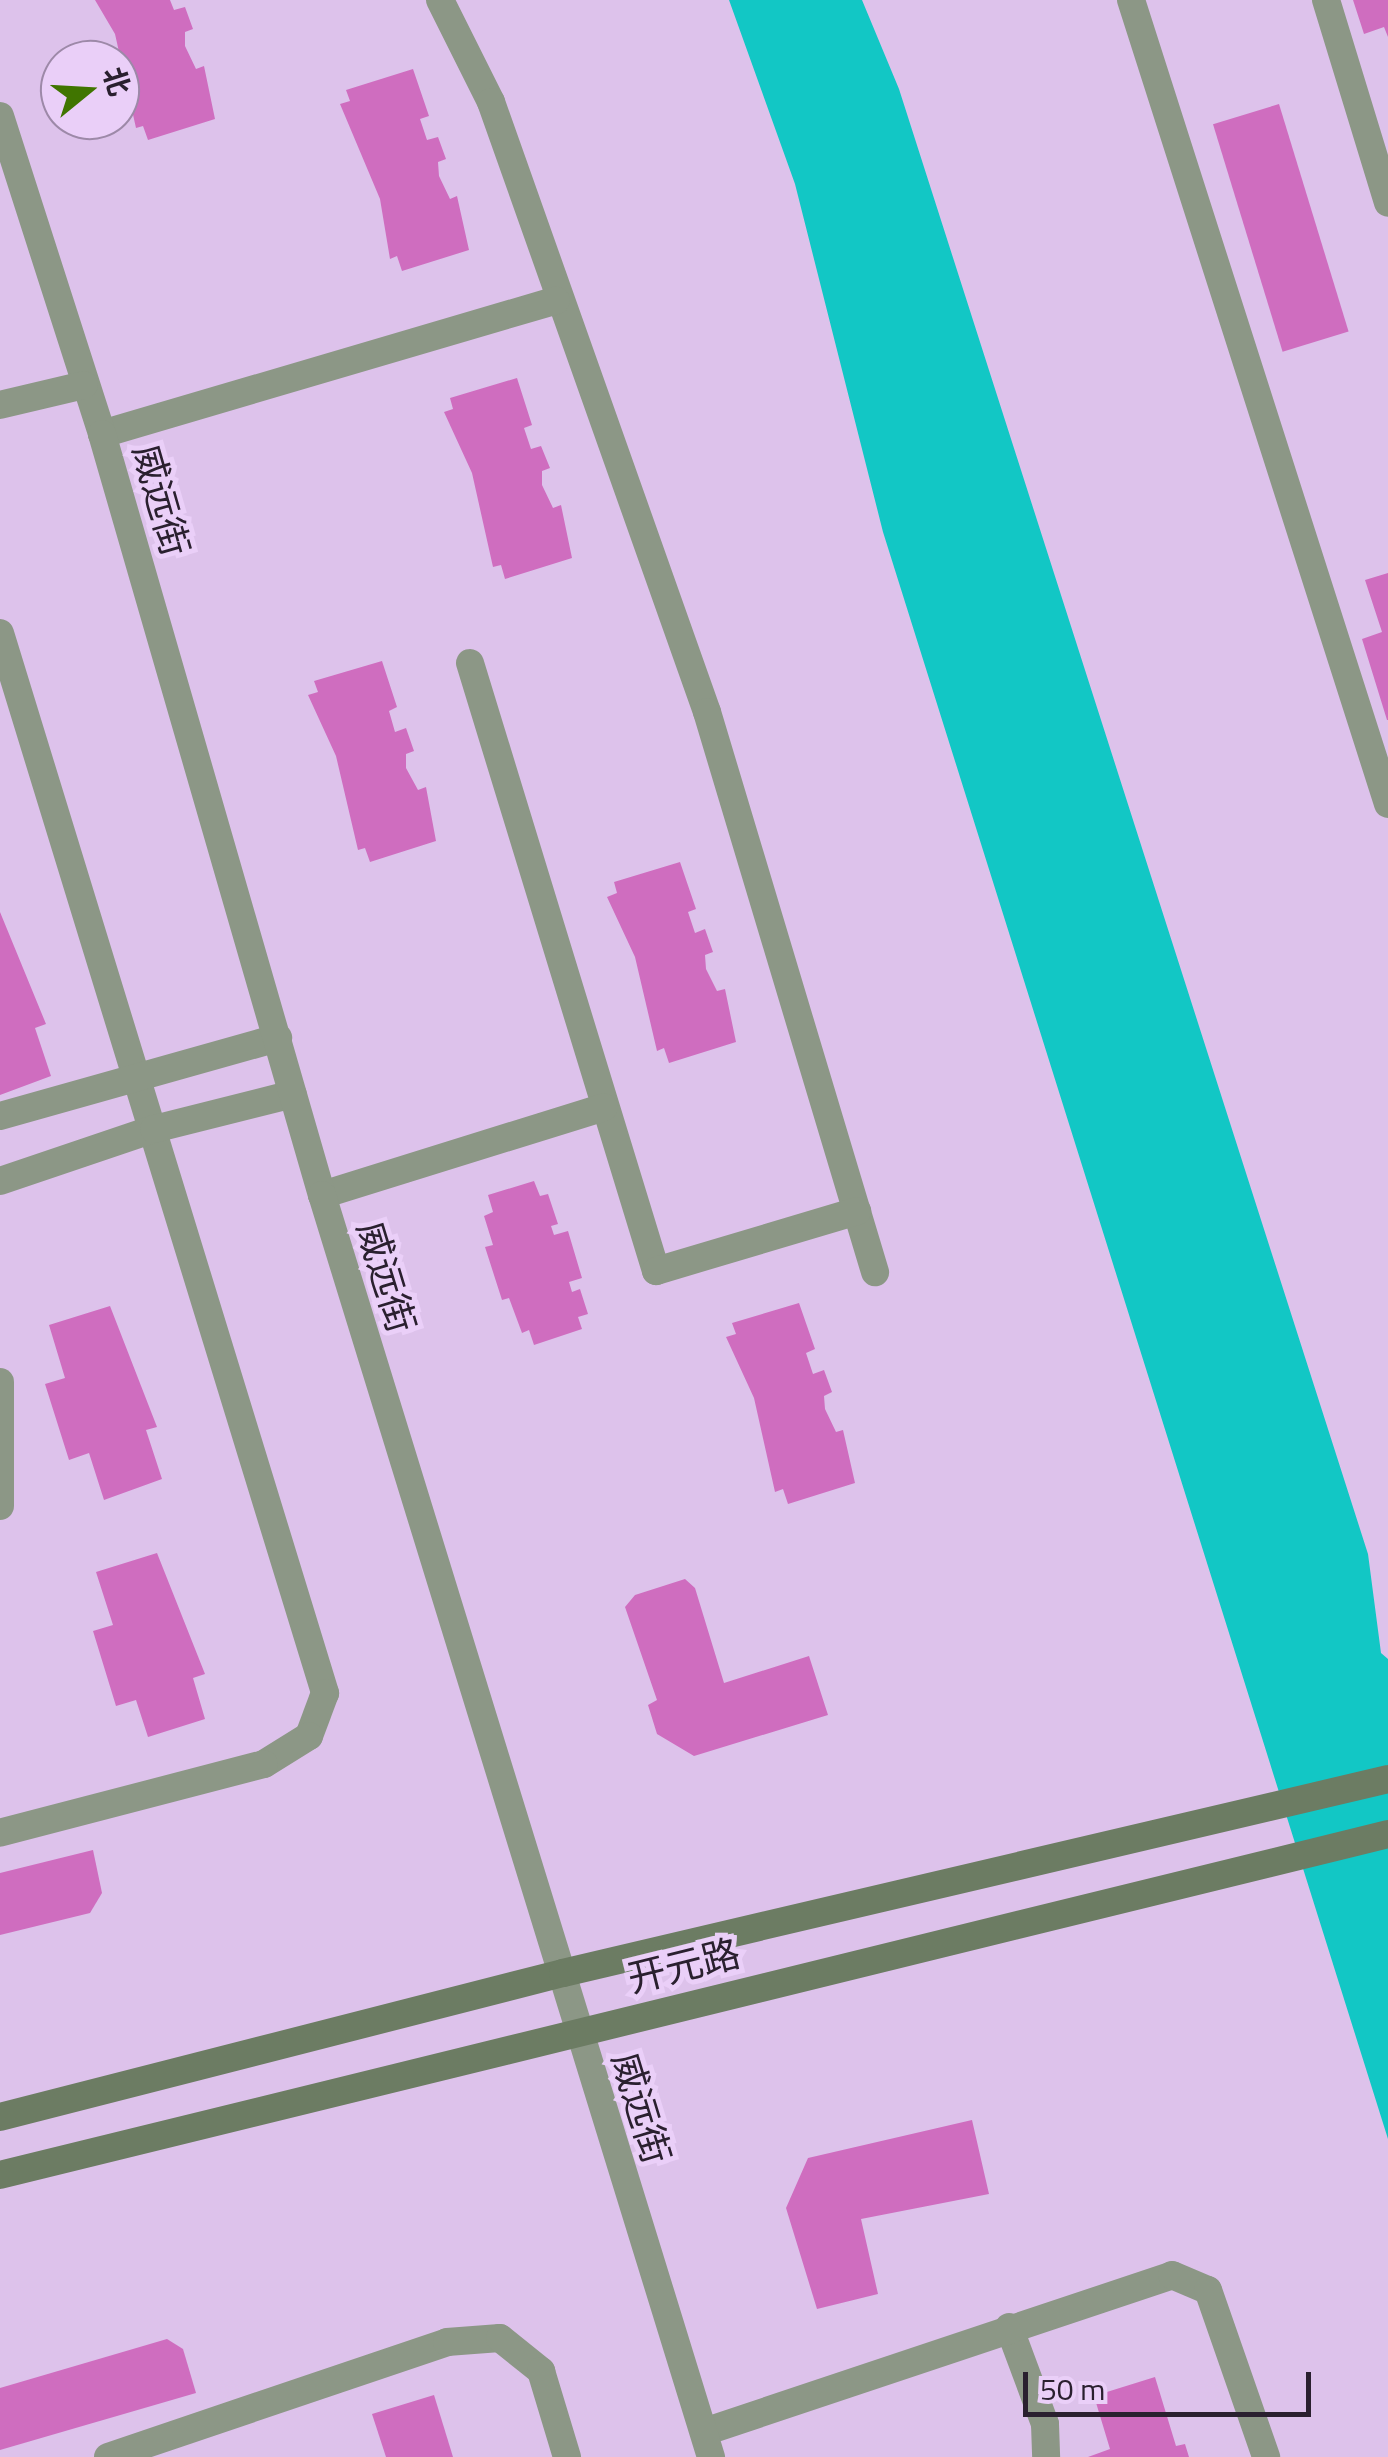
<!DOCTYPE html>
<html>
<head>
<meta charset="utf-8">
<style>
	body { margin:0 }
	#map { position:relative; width:1388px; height:2457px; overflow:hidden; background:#ddc2eb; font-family:"Titillium Web","Noto Sans SC",sans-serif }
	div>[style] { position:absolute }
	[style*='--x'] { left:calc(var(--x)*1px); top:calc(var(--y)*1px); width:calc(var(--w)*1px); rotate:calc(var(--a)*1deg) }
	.water>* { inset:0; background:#12c7c5 }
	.building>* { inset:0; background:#cf6dbf; transform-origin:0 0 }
	.minor>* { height:28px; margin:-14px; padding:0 14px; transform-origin:14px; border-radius:14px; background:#8c9786 }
	.tertiary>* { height:28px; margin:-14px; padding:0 14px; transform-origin:14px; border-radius:14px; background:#8c9786 }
	.secondary>* { height:28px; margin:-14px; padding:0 14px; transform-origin:14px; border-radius:14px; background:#6c7c63 }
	span { translate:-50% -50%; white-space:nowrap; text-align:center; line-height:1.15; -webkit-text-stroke:10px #eacff8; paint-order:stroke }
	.street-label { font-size:38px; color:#2a202f }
	.north { position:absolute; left:40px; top:40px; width:100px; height:100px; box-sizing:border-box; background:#eacff8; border:2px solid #9d89a8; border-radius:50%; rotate:72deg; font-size:28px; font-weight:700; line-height:40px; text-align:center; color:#2a202f }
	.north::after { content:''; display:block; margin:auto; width:35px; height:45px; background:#407500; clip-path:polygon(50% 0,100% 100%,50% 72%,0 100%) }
	.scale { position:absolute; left:1023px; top:2372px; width:288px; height:45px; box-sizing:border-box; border:5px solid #2a202f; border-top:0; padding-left:12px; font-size:30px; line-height:35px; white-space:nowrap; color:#2a202f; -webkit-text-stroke:8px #eacff8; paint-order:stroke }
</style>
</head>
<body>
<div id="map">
	<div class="water">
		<i style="clip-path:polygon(729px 0,862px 0,899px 89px,1368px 1554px,1381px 1653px,1388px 1659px,1388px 2139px,883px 532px,795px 184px)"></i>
	</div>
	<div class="building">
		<i style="clip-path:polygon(95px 0,170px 0,174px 10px,185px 7px,193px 29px,185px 32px,185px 46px,196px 69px,204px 66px,215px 119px,148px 140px,143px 126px,136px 128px,115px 34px)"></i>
		<i style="clip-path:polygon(1353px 0,1388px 0,1388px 37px,1384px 27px,1364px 34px)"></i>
		<i style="clip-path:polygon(413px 69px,429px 116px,420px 119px,427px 140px,438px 137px,446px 159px,438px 162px,439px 176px,450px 199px,457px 196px,469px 250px,402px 271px,397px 256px,390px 259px,380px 199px,340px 104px,350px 101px,346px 90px)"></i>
		<i style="left:1279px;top:104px;width:238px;height:69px;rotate:73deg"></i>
		<i style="clip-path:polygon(517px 378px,532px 425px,524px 428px,531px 449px,541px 446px,550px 468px,542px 471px,542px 485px,553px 508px,561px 505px,572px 558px,505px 579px,501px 565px,493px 567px,472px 473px,444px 412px,453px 409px,450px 398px)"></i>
		<i style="clip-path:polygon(1388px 573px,1388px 720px,1387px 720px,1362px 639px,1382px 632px,1365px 580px)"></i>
		<i style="clip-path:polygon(382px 661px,397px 707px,389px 711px,395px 732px,406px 728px,414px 751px,406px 754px,406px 768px,418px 790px,426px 787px,436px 841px,370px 862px,365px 848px,358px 850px,336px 756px,308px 695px,318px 692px,314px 681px)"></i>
		<i style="clip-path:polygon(680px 862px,696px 909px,688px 912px,695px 933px,705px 929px,713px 952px,705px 955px,706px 969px,717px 991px,725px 989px,736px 1042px,669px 1063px,664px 1048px,657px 1051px,635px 957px,607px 897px,617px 893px,614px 882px)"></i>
		<i style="clip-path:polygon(0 912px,46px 1024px,35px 1028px,51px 1076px,0 1095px)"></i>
		<i style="clip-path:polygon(534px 1181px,540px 1196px,548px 1194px,558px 1224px,551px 1226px,554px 1235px,568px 1231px,582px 1278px,569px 1282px,572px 1292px,580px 1289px,588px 1314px,578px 1317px,582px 1329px,534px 1345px,529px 1330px,522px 1333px,509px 1298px,502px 1300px,485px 1247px,493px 1245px,484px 1216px,493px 1212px,488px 1195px)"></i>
		<i style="clip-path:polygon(799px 1303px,815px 1349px,806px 1353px,813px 1374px,824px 1370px,832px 1392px,824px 1396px,825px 1409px,836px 1432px,843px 1430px,855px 1483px,788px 1504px,783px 1489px,775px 1492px,754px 1398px,726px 1337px,736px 1334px,732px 1323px)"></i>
		<i style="clip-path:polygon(110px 1306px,157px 1427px,146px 1430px,162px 1479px,104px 1500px,89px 1453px,69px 1460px,45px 1384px,65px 1378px,49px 1325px)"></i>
		<i style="clip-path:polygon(157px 1553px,205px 1674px,193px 1678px,205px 1719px,148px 1737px,136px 1700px,116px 1706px,93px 1631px,113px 1625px,96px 1572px)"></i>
		<i style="clip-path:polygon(685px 1579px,695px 1588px,724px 1683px,809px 1656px,828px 1715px,694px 1756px,657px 1734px,648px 1705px,657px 1700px,625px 1607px,635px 1595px)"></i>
		<i style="clip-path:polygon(93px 1850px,102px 1893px,90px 1913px,0 1935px,0 1873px)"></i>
		<i style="clip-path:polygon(972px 2120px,989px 2194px,861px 2219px,878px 2294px,817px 2309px,786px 2208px,808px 2158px)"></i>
		<i style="clip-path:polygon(167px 2339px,183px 2349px,196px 2393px,0 2450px,0 2388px)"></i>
		<i style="clip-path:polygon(1155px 2377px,1176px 2446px,1185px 2444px,1189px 2457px,1088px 2457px,1110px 2449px,1094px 2396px)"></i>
		<i style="clip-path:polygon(434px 2395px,453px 2457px,386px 2457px,372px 2414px)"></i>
	</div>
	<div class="minor">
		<i style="--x:440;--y:0;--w:114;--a:63.4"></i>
		<i style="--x:491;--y:102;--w:647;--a:70.5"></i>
		<i style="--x:707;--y:712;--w:585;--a:73.3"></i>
		<i style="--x:1131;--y:0;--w:844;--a:72.27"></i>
		<i style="--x:1326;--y:0;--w:212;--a:73"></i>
		<i style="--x:102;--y:434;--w:473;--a:-16.4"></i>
		<i style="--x:0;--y:633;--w:1109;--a:72.95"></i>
		<i style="--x:325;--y:1693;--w:46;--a:110.4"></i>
		<i style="--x:309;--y:1736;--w:53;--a:148.1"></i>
		<i style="--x:264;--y:1764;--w:273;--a:165.4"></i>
		<i style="--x:470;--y:663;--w:636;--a:72.99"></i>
		<i style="--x:656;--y:1271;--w:210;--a:-16.6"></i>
		<i style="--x:0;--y:1116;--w:289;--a:-15.7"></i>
		<i style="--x:0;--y:1181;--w:163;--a:-18.7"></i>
		<i style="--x:154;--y:1129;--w:143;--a:-14.1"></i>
		<i style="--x:322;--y:1195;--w:295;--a:-17.3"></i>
		<i style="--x:0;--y:1382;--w:124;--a:90"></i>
		<i style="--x:1009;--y:2327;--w:103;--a:69.6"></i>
		<i style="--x:1045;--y:2424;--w:33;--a:88"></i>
		<i style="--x:704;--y:2432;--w:494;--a:-18.5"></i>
		<i style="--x:1172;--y:2275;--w:39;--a:23"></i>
		<i style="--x:1208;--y:2290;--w:177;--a:70.8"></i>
		<i style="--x:108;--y:2457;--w:358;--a:-18.7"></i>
		<i style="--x:447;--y:2342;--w:53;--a:-4.3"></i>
		<i style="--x:500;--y:2338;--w:53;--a:38.8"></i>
		<i style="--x:541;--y:2371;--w:90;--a:73.2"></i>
	</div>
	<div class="tertiary">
		<i style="--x:0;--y:116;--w:334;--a:72.2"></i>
		<i style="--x:102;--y:434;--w:792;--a:73.88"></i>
		<i style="--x:322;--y:1195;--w:1321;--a:72.87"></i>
		<i style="--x:0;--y:405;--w:86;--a:-13.4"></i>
	</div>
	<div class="secondary">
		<i style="--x:0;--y:2117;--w:581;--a:-14.35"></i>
		<i style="--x:563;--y:1973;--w:848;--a:-13.23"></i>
		<i style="--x:0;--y:2175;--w:1429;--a:-13.8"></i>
	</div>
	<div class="street-label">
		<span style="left:161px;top:500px;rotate:74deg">威远街</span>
		<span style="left:386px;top:1277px;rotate:73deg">威远街</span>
		<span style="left:684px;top:1966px;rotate:-14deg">开元路</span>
		<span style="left:641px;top:2108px;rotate:73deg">威远街</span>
	</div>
	<div class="north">北</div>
	<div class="scale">50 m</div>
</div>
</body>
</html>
